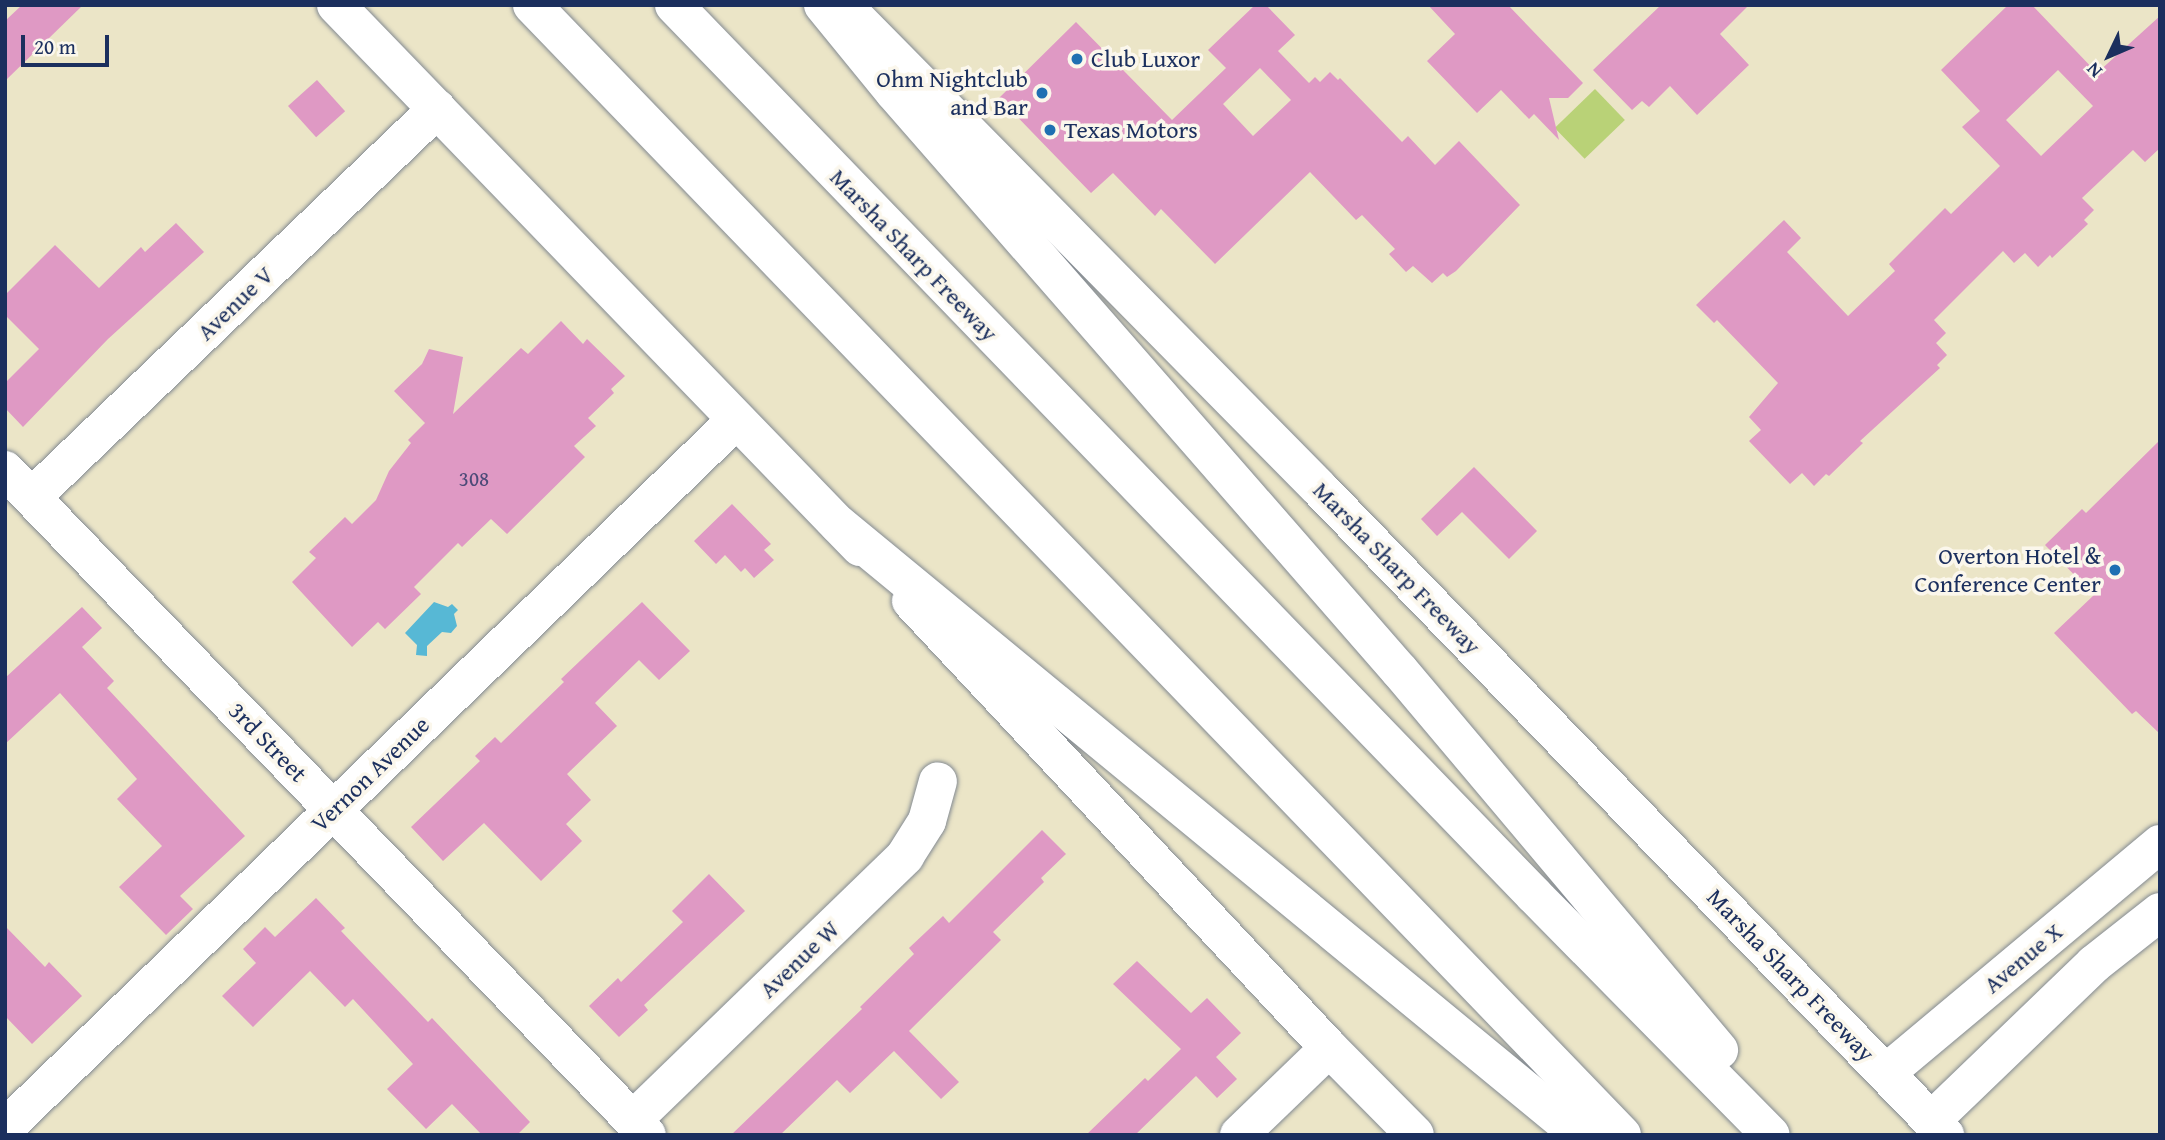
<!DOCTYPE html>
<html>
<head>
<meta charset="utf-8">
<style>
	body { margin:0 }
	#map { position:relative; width:2165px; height:1140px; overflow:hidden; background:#ebe5c7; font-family:"Gentium Book Plus",serif }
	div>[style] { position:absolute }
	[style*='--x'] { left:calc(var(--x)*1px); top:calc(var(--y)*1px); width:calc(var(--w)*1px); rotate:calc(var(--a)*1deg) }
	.green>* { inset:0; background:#b9d277; transform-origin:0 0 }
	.water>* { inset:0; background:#57b8d5 }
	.building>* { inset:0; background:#df99c4; transform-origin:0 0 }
	.roads { filter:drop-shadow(0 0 2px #838a92) drop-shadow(0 0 2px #838a92) }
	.minor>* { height:38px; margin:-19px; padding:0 19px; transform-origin:19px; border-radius:19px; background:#fff }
	.major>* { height:38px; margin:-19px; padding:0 19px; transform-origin:19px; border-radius:19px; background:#fff }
	.highway>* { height:38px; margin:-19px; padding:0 19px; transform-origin:19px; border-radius:19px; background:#fff }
	.dots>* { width:19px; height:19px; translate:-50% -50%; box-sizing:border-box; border:4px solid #fbf7ec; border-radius:50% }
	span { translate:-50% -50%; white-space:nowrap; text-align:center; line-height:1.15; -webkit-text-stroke:7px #fbf7ec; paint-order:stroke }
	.number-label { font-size:21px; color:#4c4a78 }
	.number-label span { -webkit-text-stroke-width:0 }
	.poi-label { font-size:24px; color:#1b2f5e }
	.left { translate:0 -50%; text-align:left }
	.right { translate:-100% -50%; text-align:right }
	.street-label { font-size:24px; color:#1b2f5e }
	.frame { position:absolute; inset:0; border:7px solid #1b2f5e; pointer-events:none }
	.north { position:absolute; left:2074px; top:21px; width:70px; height:70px; -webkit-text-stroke:5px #fbf7ec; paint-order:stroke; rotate:226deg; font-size:19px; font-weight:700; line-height:28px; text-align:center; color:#1b2f5e }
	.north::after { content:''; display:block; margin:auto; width:24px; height:32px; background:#1b2f5e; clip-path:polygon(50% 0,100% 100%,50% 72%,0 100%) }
	.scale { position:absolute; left:21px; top:35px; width:88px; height:32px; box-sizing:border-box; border:4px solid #1b2f5e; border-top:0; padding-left:9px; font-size:21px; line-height:24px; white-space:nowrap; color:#1b2f5e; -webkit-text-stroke:5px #fbf7ec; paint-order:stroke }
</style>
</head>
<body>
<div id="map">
	<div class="green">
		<i style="left:1595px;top:89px;width:43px;height:56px;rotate:46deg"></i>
	</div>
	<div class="water">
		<i style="clip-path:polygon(434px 602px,448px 607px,452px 604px,458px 610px,454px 614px,457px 626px,451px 633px,442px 632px,427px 646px,427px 656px,416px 655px,417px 645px,405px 633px)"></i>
	</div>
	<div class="building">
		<i style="clip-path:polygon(22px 5px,83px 5px,5px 81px,5px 21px)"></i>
		<i style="clip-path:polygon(evenodd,1255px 5px,1266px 5px,1295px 35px,1278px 51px,1309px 83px,1315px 77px,1320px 82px,1330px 72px,1338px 80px,1340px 78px,1402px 142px,1408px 136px,1435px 165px,1459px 141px,1520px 205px,1456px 271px,1447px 277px,1443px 273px,1432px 283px,1413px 266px,1406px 272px,1389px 254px,1395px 249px,1362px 215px,1356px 220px,1310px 172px,1215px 264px,1161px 209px,1155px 216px,1113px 173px,1091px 193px,999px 98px,1076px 22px,1172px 120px,1226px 68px,1208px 50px,1255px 5px,1260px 68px,1291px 100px,1253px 136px,1223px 104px,1260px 68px)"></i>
		<i style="clip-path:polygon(1428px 5px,1508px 5px,1583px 83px,1568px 98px,1549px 98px,1559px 140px,1534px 114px,1529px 119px,1501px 90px,1477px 113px,1427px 61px,1455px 34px)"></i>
		<i style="clip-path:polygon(1661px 5px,1749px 5px,1720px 34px,1749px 65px,1697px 115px,1670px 86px,1649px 107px,1642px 101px,1632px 110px,1593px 70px)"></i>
		<i style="clip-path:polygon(evenodd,2008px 5px,2032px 5px,2097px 73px,2160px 16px,2160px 148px,2145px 162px,2133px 150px,2082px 198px,2094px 210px,2084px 220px,2088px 224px,2052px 258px,2050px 255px,2038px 267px,2025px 253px,2014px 263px,2003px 251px,1934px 320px,1946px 333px,1936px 343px,1947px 355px,1937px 365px,1940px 368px,1860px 441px,1863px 443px,1829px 476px,1826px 474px,1814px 486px,1802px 473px,1790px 484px,1749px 441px,1761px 430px,1749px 417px,1778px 383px,1717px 320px,1714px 323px,1696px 305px,1784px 220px,1801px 238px,1787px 252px,1848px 316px,1895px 271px,1889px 264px,1945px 208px,1951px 214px,2000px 166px,1962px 127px,1980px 111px,1941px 70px,2008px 5px,2058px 70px,2093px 106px,2041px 156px,2006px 120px,2058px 70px)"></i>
		<i style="left:317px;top:80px;width:42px;height:39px;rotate:48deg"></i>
		<i style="clip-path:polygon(176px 223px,204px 252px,108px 339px,23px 427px,5px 408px,5px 383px,39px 349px,5px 315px,5px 295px,55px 245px,99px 288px,141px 247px,145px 252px)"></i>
		<i style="clip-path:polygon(561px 321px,583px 344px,587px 339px,625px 376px,611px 389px,614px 393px,588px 418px,596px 426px,574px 446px,585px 457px,507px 534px,491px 519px,462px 547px,458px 543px,414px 587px,421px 594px,385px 629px,378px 622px,352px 647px,292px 582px,316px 558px,309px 552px,345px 517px,352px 524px,376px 500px,389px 471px,411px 443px,408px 440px,425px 423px,394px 391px,422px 364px,429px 349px,463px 357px,453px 414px,521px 348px,528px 354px)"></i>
		<i style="clip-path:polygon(2160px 440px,2160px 734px,2136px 711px,2132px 714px,2054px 633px,2094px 595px,2045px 545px,2082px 509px,2086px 513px)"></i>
		<i style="clip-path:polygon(1474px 467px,1537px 531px,1509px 559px,1462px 512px,1437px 536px,1421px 519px)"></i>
		<i style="clip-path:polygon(732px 504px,771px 544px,764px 550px,774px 560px,754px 578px,745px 568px,741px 572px,725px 555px,716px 564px,694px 541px)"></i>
		<i style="clip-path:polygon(642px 602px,690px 651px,659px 680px,639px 660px,595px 703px,617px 726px,567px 774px,591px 800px,566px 824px,582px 841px,541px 881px,484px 823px,443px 861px,411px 827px,480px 761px,475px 756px,495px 737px,501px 743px,564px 682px,561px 679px)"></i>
		<i style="clip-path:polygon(82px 607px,102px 628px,82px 647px,114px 681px,107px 688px,245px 836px,180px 896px,193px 909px,166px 935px,119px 887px,162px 846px,117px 799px,137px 779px,60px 693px,5px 744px,5px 678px)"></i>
		<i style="clip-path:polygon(1042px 830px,1066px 854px,1041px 878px,1044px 882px,993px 932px,1001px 940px,909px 1031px,959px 1082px,941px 1099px,894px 1051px,850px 1093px,837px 1080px,780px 1135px,731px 1135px,862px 1009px,860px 1007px,914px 954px,909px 948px,943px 916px,949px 923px)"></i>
		<i style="clip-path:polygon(709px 874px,745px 911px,644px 1005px,648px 1010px,619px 1037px,589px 1006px,618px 978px,621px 982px,683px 922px,672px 911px)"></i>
		<i style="clip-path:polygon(316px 898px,345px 928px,341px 931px,428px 1022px,432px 1018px,530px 1122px,517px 1135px,482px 1135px,452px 1104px,426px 1129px,387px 1089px,413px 1064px,353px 999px,345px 1007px,310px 971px,253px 1027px,222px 996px,256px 963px,243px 949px,265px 927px,275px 937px)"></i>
		<i style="clip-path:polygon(5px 926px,45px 967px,49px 962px,82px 996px,32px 1044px,5px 1016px)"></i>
		<i style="clip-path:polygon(1137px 961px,1191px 1013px,1207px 998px,1241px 1033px,1216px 1057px,1237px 1079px,1217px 1098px,1196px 1076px,1135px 1135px,1086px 1135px,1145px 1078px,1148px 1081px,1181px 1049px,1113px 984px)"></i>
	</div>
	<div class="roads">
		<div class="minor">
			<i style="--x:5;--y:470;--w:924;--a:46.01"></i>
			<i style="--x:32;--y:497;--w:561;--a:-43.77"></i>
			<i style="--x:1886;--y:1073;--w:357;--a:-39.9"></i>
			<i style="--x:633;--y:1120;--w:379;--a:-44.1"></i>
			<i style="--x:905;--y:856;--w:41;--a:-57.8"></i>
			<i style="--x:927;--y:821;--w:41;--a:-74.6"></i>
			<i style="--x:1932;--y:1120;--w:225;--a:-43.9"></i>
			<i style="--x:2094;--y:964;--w:84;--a:-38.2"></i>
			<i style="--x:5;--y:1128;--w:1016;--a:-44.08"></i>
			<i style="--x:1239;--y:1135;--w:125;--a:-44"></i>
		</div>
		<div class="major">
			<i style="--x:336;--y:5;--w:754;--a:45.97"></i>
			<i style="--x:843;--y:5;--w:677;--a:45.42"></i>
			<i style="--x:1318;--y:487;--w:902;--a:45.94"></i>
			<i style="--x:911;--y:601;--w:612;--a:46.92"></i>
			<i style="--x:1329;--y:1048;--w:122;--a:45.3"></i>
		</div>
		<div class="highway">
			<i style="--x:532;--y:5;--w:1570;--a:46.03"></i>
			<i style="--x:674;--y:5;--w:1238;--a:45.98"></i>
			<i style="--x:1534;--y:895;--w:337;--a:45.4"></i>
			<i style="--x:823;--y:5;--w:112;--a:50.8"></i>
			<i style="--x:894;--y:92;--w:768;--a:48.86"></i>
			<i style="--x:1399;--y:670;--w:497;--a:49.9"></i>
			<i style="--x:838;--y:524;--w:961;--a:39.47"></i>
		</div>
	</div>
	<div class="dots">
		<i style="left:1077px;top:59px;background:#1f6fb2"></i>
		<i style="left:1042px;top:93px;background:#1f6fb2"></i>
		<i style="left:1050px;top:130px;background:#1f6fb2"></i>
		<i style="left:2115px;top:570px;background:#1f6fb2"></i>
	</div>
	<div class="number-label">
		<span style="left:474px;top:479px">308</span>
	</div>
	<div class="poi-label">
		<span class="left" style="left:1091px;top:59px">Club Luxor</span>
		<span class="right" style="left:1028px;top:93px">Ohm Nightclub<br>and Bar</span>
		<span class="left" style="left:1064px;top:130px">Texas Motors</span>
		<span class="right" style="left:2101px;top:570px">Overton Hotel &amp;<br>Conference Center</span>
	</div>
	<div class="street-label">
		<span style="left:914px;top:255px;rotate:46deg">Marsha Sharp Freeway</span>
		<span style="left:235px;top:303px;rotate:-44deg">Avenue V</span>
		<span style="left:1397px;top:568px;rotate:46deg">Marsha Sharp Freeway</span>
		<span style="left:268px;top:742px;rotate:46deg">3rd Street</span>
		<span style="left:370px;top:774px;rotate:-44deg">Vernon Avenue</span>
		<span style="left:2023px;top:958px;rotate:-40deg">Avenue X</span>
		<span style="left:799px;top:959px;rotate:-44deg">Avenue W</span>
		<span style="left:1791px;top:975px;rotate:46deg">Marsha Sharp Freeway</span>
	</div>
	<div class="frame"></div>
	<div class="north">N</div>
	<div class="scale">20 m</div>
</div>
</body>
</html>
